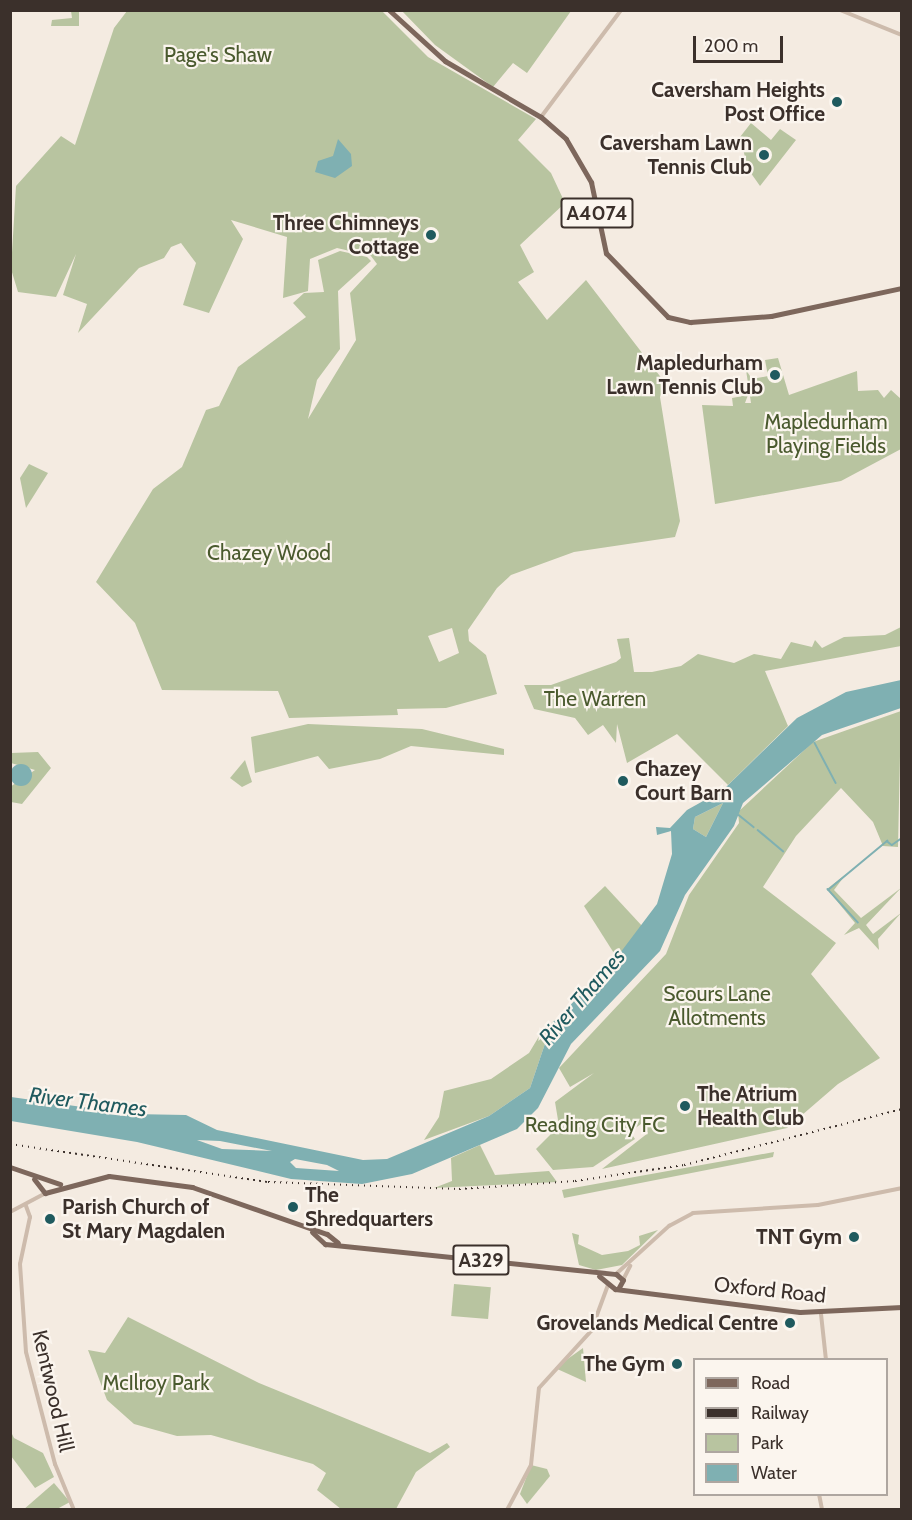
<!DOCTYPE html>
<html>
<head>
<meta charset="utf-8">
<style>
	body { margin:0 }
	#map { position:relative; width:912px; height:1520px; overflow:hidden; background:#f4ebe1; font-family:Cabin,sans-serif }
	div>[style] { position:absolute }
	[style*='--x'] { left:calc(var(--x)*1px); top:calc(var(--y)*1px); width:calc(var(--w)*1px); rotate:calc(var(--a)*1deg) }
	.green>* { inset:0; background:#b8c4a0; transform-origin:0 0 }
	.water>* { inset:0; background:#7fb0b2 }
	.round { border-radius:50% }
	.stream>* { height:1.5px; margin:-0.75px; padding:0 0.75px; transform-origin:0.75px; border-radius:0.75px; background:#7fb0b2 }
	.minor>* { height:4px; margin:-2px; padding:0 2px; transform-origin:2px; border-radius:2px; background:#cdbbac }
	.major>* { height:5px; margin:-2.5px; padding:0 2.5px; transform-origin:2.5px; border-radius:2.5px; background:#7d675c }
	.rail>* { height:1.5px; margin-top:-0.75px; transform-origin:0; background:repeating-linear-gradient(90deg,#3b302b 0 1.5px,transparent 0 6px) }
	.dots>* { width:16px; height:16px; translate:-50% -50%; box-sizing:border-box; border:3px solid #fbf5ee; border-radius:50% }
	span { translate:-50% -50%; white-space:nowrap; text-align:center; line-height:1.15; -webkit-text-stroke:4.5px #fbf5ee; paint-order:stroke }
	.shield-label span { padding:2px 4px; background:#fbf5ee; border:2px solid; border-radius:4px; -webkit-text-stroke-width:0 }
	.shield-label { font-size:20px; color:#3b302b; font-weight:700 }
	.park-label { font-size:21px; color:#4a5a2e }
	.poi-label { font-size:21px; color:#3b302b; font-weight:700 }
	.right { translate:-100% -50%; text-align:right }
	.left { translate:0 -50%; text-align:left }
	.street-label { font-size:21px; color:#3b302b }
	.water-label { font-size:22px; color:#1f5a5e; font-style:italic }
	.frame { position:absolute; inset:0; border:12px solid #3b302b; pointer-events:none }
	.legend { position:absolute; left:693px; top:1358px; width:195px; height:138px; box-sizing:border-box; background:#fbf5ee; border:2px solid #aea6a0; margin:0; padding:8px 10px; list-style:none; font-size:18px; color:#3b302b }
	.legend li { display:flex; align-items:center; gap:12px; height:30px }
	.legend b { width:30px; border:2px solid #aea6a0 }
	.scale { position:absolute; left:693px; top:36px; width:90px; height:27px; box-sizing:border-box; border:3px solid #3b302b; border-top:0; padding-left:8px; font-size:18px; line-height:21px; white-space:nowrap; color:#3b302b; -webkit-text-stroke:4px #fbf5ee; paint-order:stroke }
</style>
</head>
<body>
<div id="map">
	<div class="green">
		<i style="clip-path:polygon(71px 11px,79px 11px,79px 26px,51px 26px,52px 20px,72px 18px)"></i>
		<i style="clip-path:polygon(evenodd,127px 11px,382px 11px,428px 57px,536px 119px,518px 140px,551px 173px,565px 203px,520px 245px,534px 272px,518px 282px,547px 320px,586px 280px,666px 384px,660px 397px,680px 521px,675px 537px,574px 552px,511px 575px,497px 588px,468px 630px,469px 641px,486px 655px,497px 694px,446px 708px,397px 709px,398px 715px,289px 718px,278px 691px,162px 690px,135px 623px,96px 582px,153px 489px,182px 467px,206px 410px,219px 406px,238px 367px,306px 317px,293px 303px,304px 293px,324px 292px,318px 260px,340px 251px,367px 257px,371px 261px,338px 291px,340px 349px,317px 380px,308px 419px,356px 340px,350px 293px,377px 264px,371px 256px,337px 248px,310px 259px,308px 291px,283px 298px,287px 237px,231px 220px,243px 239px,209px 313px,183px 305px,196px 263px,181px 243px,171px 247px,164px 258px,139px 268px,78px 333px,87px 304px,63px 295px,76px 254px,56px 297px,18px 292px,11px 269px,16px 186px,61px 136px,75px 145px,114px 28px,127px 11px,452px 628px,459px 653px,439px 662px,428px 636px,452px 628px)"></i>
		<i style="clip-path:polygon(402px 11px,571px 11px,527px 73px,513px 63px,493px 87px,435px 45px)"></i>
		<i style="clip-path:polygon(751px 123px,771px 140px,780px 129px,796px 140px,760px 186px,748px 169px,740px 137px)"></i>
		<i style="clip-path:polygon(778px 358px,789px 395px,857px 371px,858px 391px,878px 390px,884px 398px,891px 390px,901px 399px,901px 449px,841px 481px,715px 504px,702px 405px,733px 406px,732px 398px,748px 395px,745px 403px,751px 403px,746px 370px,752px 379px,768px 376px,765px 360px)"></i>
		<i style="clip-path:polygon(29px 464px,48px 473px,26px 508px,20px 478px)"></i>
		<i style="clip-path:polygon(901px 627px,901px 646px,765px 671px,788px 726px,728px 785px,677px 734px,627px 763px,617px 724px,616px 743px,603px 725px,588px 735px,575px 718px,534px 709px,524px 685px,551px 685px,616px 662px,621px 658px,617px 639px,629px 638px,634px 672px,652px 672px,681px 666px,698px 654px,734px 663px,754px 654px,781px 659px,791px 642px,812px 647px,815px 640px,822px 648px,844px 637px,885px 635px)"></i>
		<i style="clip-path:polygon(901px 711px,898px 847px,883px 846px,873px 822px,841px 788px,796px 836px,763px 887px,836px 943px,811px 974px,880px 1058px,838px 1084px,787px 1128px,602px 1169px,648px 1133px,641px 1124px,630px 1132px,635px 1139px,593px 1167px,553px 1170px,536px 1149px,559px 1126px,555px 1102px,594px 1073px,570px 1087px,559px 1068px,666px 954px,689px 895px,739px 823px,738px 812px,813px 742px)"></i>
		<i style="clip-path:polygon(308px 724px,422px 729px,504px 749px,504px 755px,411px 746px,380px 759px,329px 769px,318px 756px,255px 773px,251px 737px)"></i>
		<i style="clip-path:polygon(38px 752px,51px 768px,22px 804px,11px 802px,10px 787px,35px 770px,11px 763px,11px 753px)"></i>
		<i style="clip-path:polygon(245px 760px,252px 782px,242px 787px,230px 778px)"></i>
		<i style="clip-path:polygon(723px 803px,706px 837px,693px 829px,695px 817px)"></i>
		<i style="clip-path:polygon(846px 874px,834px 890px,861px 918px,901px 888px,866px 925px,873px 934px,901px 913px,878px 939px,879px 950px,859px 928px,844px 935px,855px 923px,827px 889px)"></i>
		<i style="clip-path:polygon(605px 886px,643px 927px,617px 958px,584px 906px)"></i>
		<i style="clip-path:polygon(582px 994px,552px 1023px,530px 1088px,489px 1116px,424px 1140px,439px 1117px,444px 1091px,491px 1079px,529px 1053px,541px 1033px)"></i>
		<i style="clip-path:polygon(480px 1145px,495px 1175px,549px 1171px,557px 1182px,434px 1188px,452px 1181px,451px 1158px)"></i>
		<i style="clip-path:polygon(774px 1152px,773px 1157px,564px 1198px,562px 1190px)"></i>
		<i style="clip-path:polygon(658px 1230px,622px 1265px,596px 1270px,579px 1265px,572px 1233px,579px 1235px,578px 1244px,602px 1255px,628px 1251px,640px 1245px,639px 1236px)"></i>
		<i style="left:454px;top:1284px;width:37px;height:32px;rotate:5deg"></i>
		<i style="clip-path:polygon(128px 1317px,259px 1383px,430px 1453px,447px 1443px,450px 1447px,416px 1472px,396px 1509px,341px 1509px,317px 1490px,326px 1473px,313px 1464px,211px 1435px,177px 1436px,134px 1424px,107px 1400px,88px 1350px,105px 1353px)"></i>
		<i style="clip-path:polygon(583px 1348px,586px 1382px,555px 1368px)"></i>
		<i style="clip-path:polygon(10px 1430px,14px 1438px,43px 1453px,54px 1477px,35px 1488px,11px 1456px)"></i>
		<i style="clip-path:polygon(531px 1465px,547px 1469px,550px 1476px,527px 1504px,520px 1494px)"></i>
		<i style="clip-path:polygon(54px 1483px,70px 1502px,57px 1509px,23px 1510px)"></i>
	</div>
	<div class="water">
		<i style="clip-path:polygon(338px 139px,351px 154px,352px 166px,335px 178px,315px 172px,318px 161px,333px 156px)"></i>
		<i style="clip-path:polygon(evenodd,901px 680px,901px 708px,822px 735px,743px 803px,734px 826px,685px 895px,660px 951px,571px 1044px,538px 1108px,517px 1129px,412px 1174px,362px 1184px,291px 1179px,137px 1142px,11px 1121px,11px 1097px,132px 1114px,186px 1115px,217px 1130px,363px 1160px,387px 1159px,489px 1116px,530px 1088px,552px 1023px,611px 965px,657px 904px,672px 854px,671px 831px,657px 835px,656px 827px,670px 828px,687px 810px,723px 790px,797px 718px,846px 692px,901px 680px,723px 803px,706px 837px,693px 829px,695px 817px,723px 803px,901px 680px,197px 1140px,220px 1141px,272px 1151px,222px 1149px,197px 1140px,901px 680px,295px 1159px,327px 1165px,339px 1171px,296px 1168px,290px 1162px,295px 1159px)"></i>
		<i class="round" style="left:10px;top:764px;width:22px;height:22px"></i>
	</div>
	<div class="stream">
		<i style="--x:815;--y:743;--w:45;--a:62.3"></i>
		<i style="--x:739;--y:815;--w:19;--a:39"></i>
		<i style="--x:758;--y:830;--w:33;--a:40"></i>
		<i style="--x:858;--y:923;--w:45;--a:-132.3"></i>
		<i style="--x:828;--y:890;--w:77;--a:-39.7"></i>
		<i style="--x:887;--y:841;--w:6;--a:39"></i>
		<i style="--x:892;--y:845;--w:12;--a:-35"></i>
	</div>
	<div class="minor">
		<i style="--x:840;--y:10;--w:67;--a:22"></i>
		<i style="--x:541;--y:117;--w:134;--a:-53.2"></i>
		<i style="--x:26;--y:1206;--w:12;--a:70"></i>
		<i style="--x:30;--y:1217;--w:48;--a:102"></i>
		<i style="--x:20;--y:1264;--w:88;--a:86.1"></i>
		<i style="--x:26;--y:1352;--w:116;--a:75.5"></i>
		<i style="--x:55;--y:1464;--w:50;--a:67.6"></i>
		<i style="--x:10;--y:1212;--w:40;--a:-28"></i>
		<i style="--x:616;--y:1274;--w:72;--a:-42.2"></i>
		<i style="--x:669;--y:1226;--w:27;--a:-28"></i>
		<i style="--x:693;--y:1213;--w:125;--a:-3.7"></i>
		<i style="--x:818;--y:1205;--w:86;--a:-11.4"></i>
		<i style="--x:623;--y:1280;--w:16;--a:-63"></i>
		<i style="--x:821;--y:1314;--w:46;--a:83.8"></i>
		<i style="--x:819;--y:1494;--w:16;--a:79"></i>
		<i style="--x:507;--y:1510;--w:51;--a:-61.9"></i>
		<i style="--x:531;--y:1465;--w:77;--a:-84.1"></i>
		<i style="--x:539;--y:1388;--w:77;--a:-47.6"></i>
		<i style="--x:591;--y:1331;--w:49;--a:-69.7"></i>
	</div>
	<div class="major">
		<i style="--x:389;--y:10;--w:76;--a:42.3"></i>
		<i style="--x:445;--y:61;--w:111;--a:30.3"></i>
		<i style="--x:541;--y:117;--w:33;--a:41"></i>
		<i style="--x:566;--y:139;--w:50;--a:59.8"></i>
		<i style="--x:591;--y:182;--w:73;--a:78.1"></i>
		<i style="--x:606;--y:253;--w:89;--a:45.9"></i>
		<i style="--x:668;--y:317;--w:23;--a:13"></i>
		<i style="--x:690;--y:322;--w:81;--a:-4.2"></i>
		<i style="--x:771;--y:316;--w:134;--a:-12.1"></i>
		<i style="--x:10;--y:1167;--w:53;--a:18.8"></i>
		<i style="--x:34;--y:1179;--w:18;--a:52"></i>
		<i style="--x:45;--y:1193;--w:66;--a:-14.9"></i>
		<i style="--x:109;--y:1176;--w:84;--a:7.5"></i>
		<i style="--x:192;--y:1187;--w:143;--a:19.2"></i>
		<i style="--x:327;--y:1234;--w:14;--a:39"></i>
		<i style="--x:312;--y:1232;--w:18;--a:43"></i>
		<i style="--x:325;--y:1244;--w:293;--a:5.9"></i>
		<i style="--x:616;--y:1274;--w:9;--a:41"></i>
		<i style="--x:623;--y:1280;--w:10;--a:119"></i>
		<i style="--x:599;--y:1276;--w:21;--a:39"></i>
		<i style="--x:615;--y:1289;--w:186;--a:7.1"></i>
		<i style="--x:800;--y:1312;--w:102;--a:-2.8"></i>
	</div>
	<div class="rail">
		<i style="--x:10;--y:1144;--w:261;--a:8.4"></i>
		<i style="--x:268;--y:1182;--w:191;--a:2.1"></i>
		<i style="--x:459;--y:1189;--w:116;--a:-3.9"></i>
		<i style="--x:575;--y:1181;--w:110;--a:-8.4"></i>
		<i style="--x:684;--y:1165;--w:225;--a:-14.4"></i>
	</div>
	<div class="dots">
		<i style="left:837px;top:102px;background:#1f5a5e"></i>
		<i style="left:764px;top:155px;background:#1f5a5e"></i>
		<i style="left:431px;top:235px;background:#1f5a5e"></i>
		<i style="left:775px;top:375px;background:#1f5a5e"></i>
		<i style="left:623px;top:781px;background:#1f5a5e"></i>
		<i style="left:685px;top:1106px;background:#1f5a5e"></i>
		<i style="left:293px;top:1207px;background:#1f5a5e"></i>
		<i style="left:50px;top:1219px;background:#1f5a5e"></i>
		<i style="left:854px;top:1237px;background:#1f5a5e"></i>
		<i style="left:790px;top:1323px;background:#1f5a5e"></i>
		<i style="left:677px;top:1364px;background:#1f5a5e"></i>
	</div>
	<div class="shield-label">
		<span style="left:597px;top:213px">A4074</span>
		<span style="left:481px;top:1260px">A329</span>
	</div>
	<div class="park-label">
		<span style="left:218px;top:55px">Page's Shaw</span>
		<span style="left:826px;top:434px">Mapledurham<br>Playing Fields</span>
		<span style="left:269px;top:553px">Chazey Wood</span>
		<span style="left:595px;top:699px">The Warren</span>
		<span style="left:717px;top:1006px">Scours Lane<br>Allotments</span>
		<span style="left:595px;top:1125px">Reading City FC</span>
		<span style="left:156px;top:1383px">McIlroy Park</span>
	</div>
	<div class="poi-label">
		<span class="right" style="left:825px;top:102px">Caversham Heights<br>Post Office</span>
		<span class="right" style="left:752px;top:155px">Caversham Lawn<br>Tennis Club</span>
		<span class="right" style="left:419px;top:235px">Three Chimneys<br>Cottage</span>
		<span class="right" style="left:763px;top:375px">Mapledurham<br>Lawn Tennis Club</span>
		<span class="left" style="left:635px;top:781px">Chazey<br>Court Barn</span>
		<span class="left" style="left:697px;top:1106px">The Atrium<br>Health Club</span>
		<span class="left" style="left:305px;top:1207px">The<br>Shredquarters</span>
		<span class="left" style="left:62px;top:1219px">Parish Church of<br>St Mary Magdalen</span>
		<span class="right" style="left:842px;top:1237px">TNT Gym</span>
		<span class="right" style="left:778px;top:1323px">Grovelands Medical Centre</span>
		<span class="right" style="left:665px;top:1364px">The Gym</span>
	</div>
	<div class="street-label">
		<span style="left:770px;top:1290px;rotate:6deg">Oxford Road</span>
		<span style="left:53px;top:1391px;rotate:77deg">Kentwood Hill</span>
	</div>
	<div class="water-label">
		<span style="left:582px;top:997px;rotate:-49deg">River Thames</span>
		<span style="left:88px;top:1102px;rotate:7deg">River Thames</span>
	</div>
	<div class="frame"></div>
	<ul class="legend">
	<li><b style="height:8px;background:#7d675c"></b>Road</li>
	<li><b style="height:8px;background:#3b302b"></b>Railway</li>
	<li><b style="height:16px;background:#b8c4a0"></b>Park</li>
	<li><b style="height:16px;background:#7fb0b2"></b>Water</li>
	</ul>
	<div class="scale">200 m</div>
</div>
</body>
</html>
